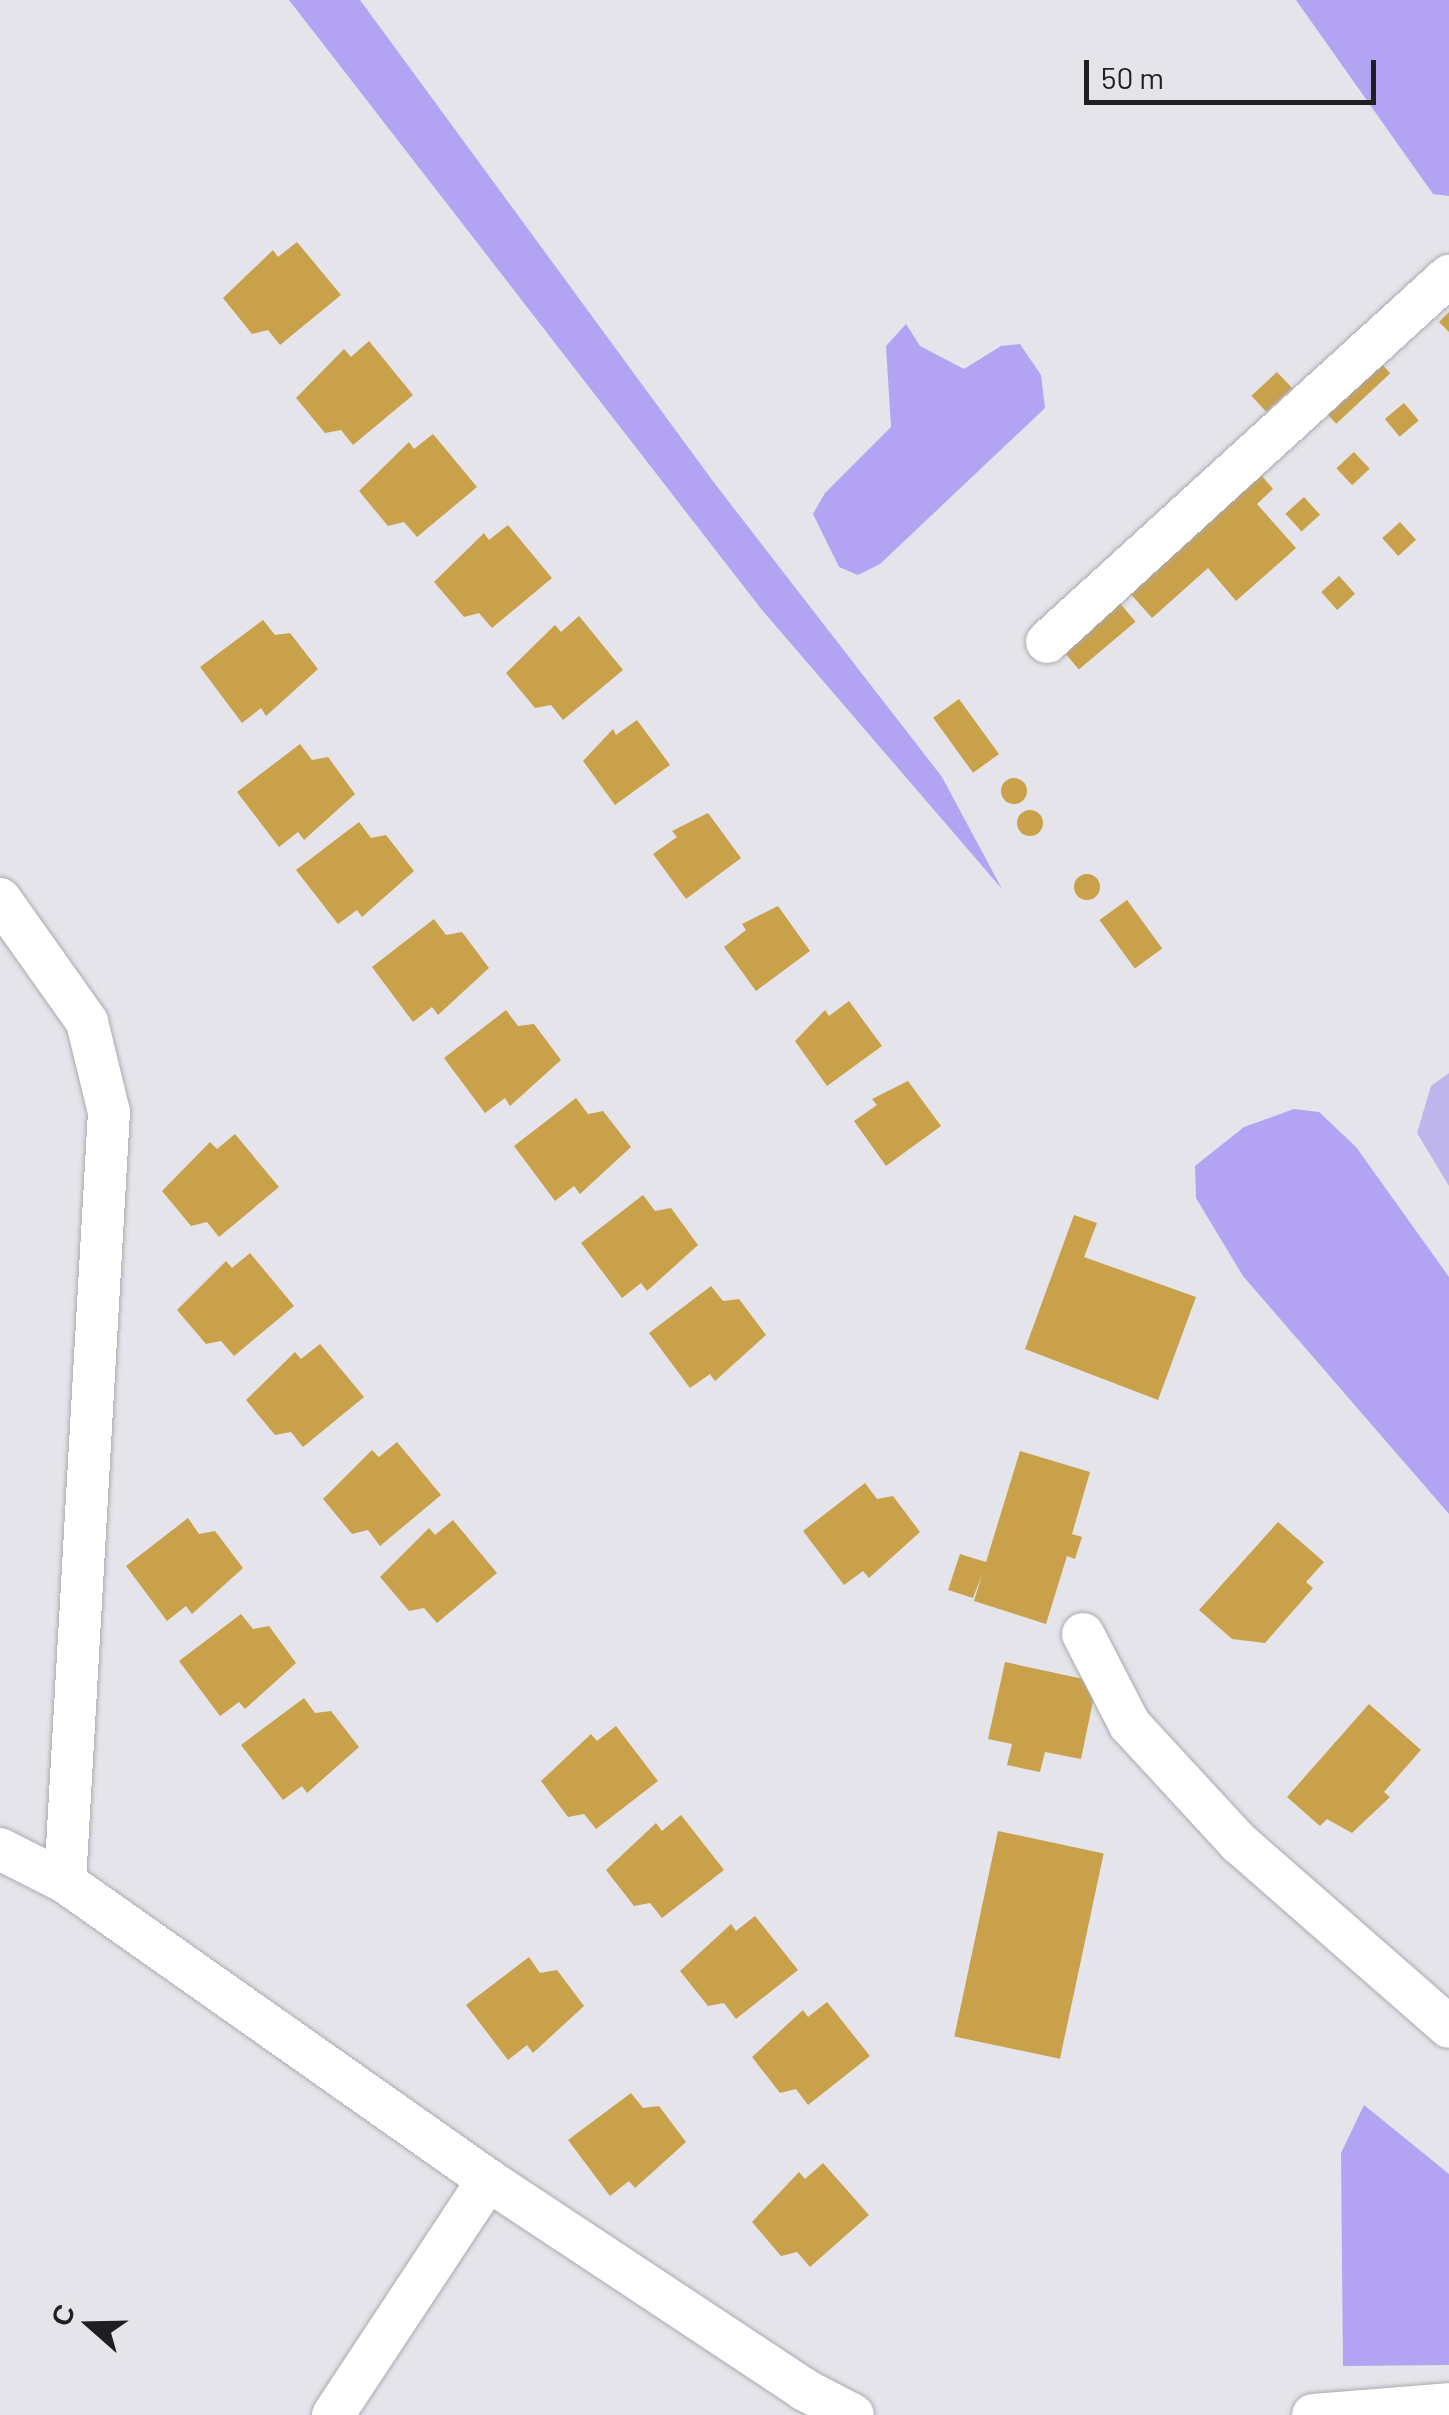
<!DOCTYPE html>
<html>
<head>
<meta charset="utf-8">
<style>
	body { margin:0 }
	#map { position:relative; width:1449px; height:2415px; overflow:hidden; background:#e5e4ea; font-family:Barlow,sans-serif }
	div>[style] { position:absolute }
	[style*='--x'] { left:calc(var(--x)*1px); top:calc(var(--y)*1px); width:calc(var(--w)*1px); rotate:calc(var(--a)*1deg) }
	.green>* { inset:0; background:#bfb5ed }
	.water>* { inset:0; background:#b3a3f3 }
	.building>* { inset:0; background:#c9a14b; transform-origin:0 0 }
	.round { border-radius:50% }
	.roads { filter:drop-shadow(0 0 2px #aaaaaf) drop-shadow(0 0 2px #aaaaaf) }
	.minor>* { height:42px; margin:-21px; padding:0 21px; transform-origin:21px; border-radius:21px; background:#fff }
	span { translate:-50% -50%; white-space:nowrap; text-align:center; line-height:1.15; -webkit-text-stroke:9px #e5e4ea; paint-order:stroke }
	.north { position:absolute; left:40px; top:2275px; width:100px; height:100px; -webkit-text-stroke:8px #e5e4ea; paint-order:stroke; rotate:290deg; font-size:28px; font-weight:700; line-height:40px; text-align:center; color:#1f1f21 }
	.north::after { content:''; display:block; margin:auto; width:35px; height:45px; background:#1f1f21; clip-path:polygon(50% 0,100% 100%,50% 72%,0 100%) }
	.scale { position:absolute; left:1084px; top:60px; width:292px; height:45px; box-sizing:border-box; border:5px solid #1f1f21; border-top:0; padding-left:12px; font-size:30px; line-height:35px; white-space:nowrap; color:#1f1f21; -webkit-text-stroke:8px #e5e4ea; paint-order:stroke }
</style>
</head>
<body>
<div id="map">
	<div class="green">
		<i style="clip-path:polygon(1449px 1073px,1449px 1186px,1417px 1133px,1431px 1086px)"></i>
	</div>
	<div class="water">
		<i style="clip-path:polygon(289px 0,360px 0,715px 484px,942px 777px,1002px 889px,762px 610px)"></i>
		<i style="clip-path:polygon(1296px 0,1449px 0,1449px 196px,1433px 194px)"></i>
		<i style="clip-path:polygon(906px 324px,920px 346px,964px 369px,1001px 346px,1020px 344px,1041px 375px,1045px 408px,880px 564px,858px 575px,839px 567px,813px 514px,825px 493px,891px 427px,886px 346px)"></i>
		<i style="clip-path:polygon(1294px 1109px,1319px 1112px,1356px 1147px,1449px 1277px,1449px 1514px,1243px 1276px,1196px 1198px,1195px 1166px,1244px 1127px)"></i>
		<i style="clip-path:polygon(1364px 2105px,1449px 2174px,1449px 2365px,1343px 2366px,1341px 2153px)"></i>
	</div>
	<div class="building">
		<i style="clip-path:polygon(297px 242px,341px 295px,280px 345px,268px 330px,252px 334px,223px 298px,273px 250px,278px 257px)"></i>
		<i style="clip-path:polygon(1449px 312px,1449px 332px,1439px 322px)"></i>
		<i style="clip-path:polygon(369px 341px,413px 395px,353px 445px,341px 430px,325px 433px,296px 398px,344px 349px,351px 357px)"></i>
		<i style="left:1376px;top:358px;width:21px;height:74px;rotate:47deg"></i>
		<i style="left:1277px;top:372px;width:22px;height:35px;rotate:47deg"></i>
		<i style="left:1404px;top:403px;width:23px;height:25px;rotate:50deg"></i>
		<i style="clip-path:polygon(433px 434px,477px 487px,417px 537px,404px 522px,388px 526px,359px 491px,409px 442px,414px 449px)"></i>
		<i style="left:1354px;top:452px;width:23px;height:24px;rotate:47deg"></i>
		<i style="clip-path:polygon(1262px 476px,1273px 489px,1257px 504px,1296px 548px,1236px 601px,1208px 568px,1152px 618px,1121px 583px)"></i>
		<i style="left:1304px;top:497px;width:24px;height:25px;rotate:48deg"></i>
		<i style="left:1400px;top:522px;width:24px;height:24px;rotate:48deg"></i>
		<i style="clip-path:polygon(508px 525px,552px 578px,492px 628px,479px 613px,464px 617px,434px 582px,484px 533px,489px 540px)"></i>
		<i style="left:1339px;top:576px;width:24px;height:24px;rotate:48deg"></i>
		<i style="left:1113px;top:595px;width:35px;height:74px;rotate:50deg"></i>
		<i style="clip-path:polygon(579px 616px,623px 670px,563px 720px,551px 705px,535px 708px,506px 673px,555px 625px,561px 632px)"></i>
		<i style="clip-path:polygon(263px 620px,275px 635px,290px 633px,318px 669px,266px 716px,261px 708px,242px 723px,200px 667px)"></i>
		<i style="left:959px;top:699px;width:68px;height:32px;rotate:54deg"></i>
		<i style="clip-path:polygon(637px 720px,670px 765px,615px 805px,583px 761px,613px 729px,616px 735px)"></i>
		<i style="clip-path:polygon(300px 744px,312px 760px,328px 757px,355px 794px,304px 840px,298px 832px,279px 847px,237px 792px)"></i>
		<i class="round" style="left:1001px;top:778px;width:26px;height:26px"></i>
		<i class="round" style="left:1017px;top:810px;width:26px;height:26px"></i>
		<i style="clip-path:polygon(708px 813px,741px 858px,686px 899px,653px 854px,677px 837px,672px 831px)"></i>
		<i style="clip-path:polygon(359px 822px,371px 838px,386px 835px,414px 871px,362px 917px,357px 910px,338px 924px,296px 870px)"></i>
		<i class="round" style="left:1074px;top:874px;width:26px;height:26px"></i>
		<i style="left:1127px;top:900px;width:60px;height:34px;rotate:54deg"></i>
		<i style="clip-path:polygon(778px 906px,810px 951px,756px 991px,724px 947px,746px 930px,742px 924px)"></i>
		<i style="clip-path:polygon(434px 919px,446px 935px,462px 932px,489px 968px,438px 1015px,432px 1007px,413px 1022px,372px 967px)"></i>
		<i style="clip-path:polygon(849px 1001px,882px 1046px,827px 1086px,795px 1041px,825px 1010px,829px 1016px)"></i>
		<i style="clip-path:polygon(506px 1010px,518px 1026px,534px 1024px,561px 1060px,510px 1106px,505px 1098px,485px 1113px,444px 1058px)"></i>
		<i style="clip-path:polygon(908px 1081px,941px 1126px,886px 1166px,854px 1121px,877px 1105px,872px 1099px)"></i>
		<i style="clip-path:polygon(576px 1098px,588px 1114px,603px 1111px,631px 1147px,580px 1194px,574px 1186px,555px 1201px,514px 1146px)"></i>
		<i style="clip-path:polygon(235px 1134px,279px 1187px,219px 1237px,207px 1222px,191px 1226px,162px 1191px,210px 1142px,217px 1149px)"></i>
		<i style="clip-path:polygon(643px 1195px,655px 1211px,671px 1208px,698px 1245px,647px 1291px,641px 1283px,622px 1298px,581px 1243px)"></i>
		<i style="clip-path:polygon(1074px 1215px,1097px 1223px,1084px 1257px,1196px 1297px,1158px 1400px,1025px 1349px)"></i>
		<i style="clip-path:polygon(250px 1253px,294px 1306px,234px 1356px,221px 1341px,206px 1344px,177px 1310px,226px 1261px,232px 1268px)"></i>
		<i style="clip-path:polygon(711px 1286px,723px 1301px,739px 1299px,766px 1335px,715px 1381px,710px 1374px,690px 1388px,649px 1333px)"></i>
		<i style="clip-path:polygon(320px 1344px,364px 1397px,303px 1447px,291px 1432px,275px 1435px,246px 1400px,295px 1352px,301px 1359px)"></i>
		<i style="clip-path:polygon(397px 1442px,441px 1495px,380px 1546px,368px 1530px,352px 1534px,323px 1499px,372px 1450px,379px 1457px)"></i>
		<i style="clip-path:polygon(1020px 1451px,1090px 1472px,1072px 1534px,1082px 1537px,1075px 1559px,1067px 1556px,1046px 1624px,974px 1601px,982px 1575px,973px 1598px,948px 1590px,960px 1554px,986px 1562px)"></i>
		<i style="clip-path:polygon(865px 1483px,877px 1499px,893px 1496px,920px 1532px,869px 1578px,863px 1571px,844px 1585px,803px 1531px)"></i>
		<i style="clip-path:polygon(188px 1518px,199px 1534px,215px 1531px,243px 1568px,192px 1614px,186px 1606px,167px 1621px,126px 1566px)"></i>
		<i style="clip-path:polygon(453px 1520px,497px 1573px,437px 1623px,424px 1608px,409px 1611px,380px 1577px,429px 1528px,435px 1535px)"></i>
		<i style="clip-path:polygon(1278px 1522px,1324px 1562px,1306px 1582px,1313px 1588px,1265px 1643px,1232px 1639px,1199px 1610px)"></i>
		<i style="clip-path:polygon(241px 1614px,253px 1629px,269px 1626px,296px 1663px,245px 1709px,239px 1702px,220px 1716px,179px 1661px)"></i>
		<i style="clip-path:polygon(1005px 1662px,1097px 1682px,1081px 1759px,1045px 1752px,1040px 1772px,1007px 1765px,1012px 1744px,988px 1739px)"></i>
		<i style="clip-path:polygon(304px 1698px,315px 1713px,331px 1711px,359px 1747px,307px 1793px,302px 1786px,283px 1800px,241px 1745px)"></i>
		<i style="clip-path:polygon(1369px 1704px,1421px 1750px,1384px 1792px,1390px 1797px,1352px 1833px,1327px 1819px,1320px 1826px,1287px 1797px)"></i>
		<i style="clip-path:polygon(616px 1726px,658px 1781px,596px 1829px,584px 1814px,568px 1817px,541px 1781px,591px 1734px,597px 1741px)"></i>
		<i style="clip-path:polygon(681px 1815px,724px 1870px,662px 1918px,650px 1903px,634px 1906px,606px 1870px,656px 1823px,662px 1831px)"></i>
		<i style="left:998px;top:1831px;width:108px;height:210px;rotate:12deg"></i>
		<i style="clip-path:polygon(755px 1916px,798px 1970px,736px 2019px,724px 2003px,708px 2006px,680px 1971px,731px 1924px,736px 1931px)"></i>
		<i style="clip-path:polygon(529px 1957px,540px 1973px,557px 1970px,584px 2006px,533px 2053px,527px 2045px,508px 2060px,466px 2005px)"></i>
		<i style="clip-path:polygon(827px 2002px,870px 2056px,808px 2105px,796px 2089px,780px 2093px,752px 2057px,803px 2010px,808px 2017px)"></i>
		<i style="clip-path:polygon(631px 2093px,643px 2108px,659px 2106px,686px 2142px,635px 2188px,629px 2181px,610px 2196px,568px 2140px)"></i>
		<i style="clip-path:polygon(823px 2163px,869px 2215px,810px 2267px,797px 2252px,781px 2256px,752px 2222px,799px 2172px,805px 2179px)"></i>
	</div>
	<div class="roads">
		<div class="minor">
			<i style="--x:1047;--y:642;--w:544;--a:-42.32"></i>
			<i style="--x:0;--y:899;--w:151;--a:54.7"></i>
			<i style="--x:87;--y:1022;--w:93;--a:76.3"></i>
			<i style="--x:109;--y:1112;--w:771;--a:93.27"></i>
			<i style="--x:1083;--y:1634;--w:102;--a:62.7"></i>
			<i style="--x:1130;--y:1725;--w:161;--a:47.3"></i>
			<i style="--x:1239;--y:1843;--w:279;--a:41.2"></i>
			<i style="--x:0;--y:1849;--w:73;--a:26.9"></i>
			<i style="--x:65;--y:1882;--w:517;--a:35.16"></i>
			<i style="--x:488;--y:2180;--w:380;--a:33.5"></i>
			<i style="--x:805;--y:2390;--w:54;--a:27.5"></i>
			<i style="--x:333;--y:2415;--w:282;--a:-56.6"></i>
			<i style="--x:1313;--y:2415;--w:136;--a:-4.6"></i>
		</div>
	</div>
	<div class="north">С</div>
	<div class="scale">50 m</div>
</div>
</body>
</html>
